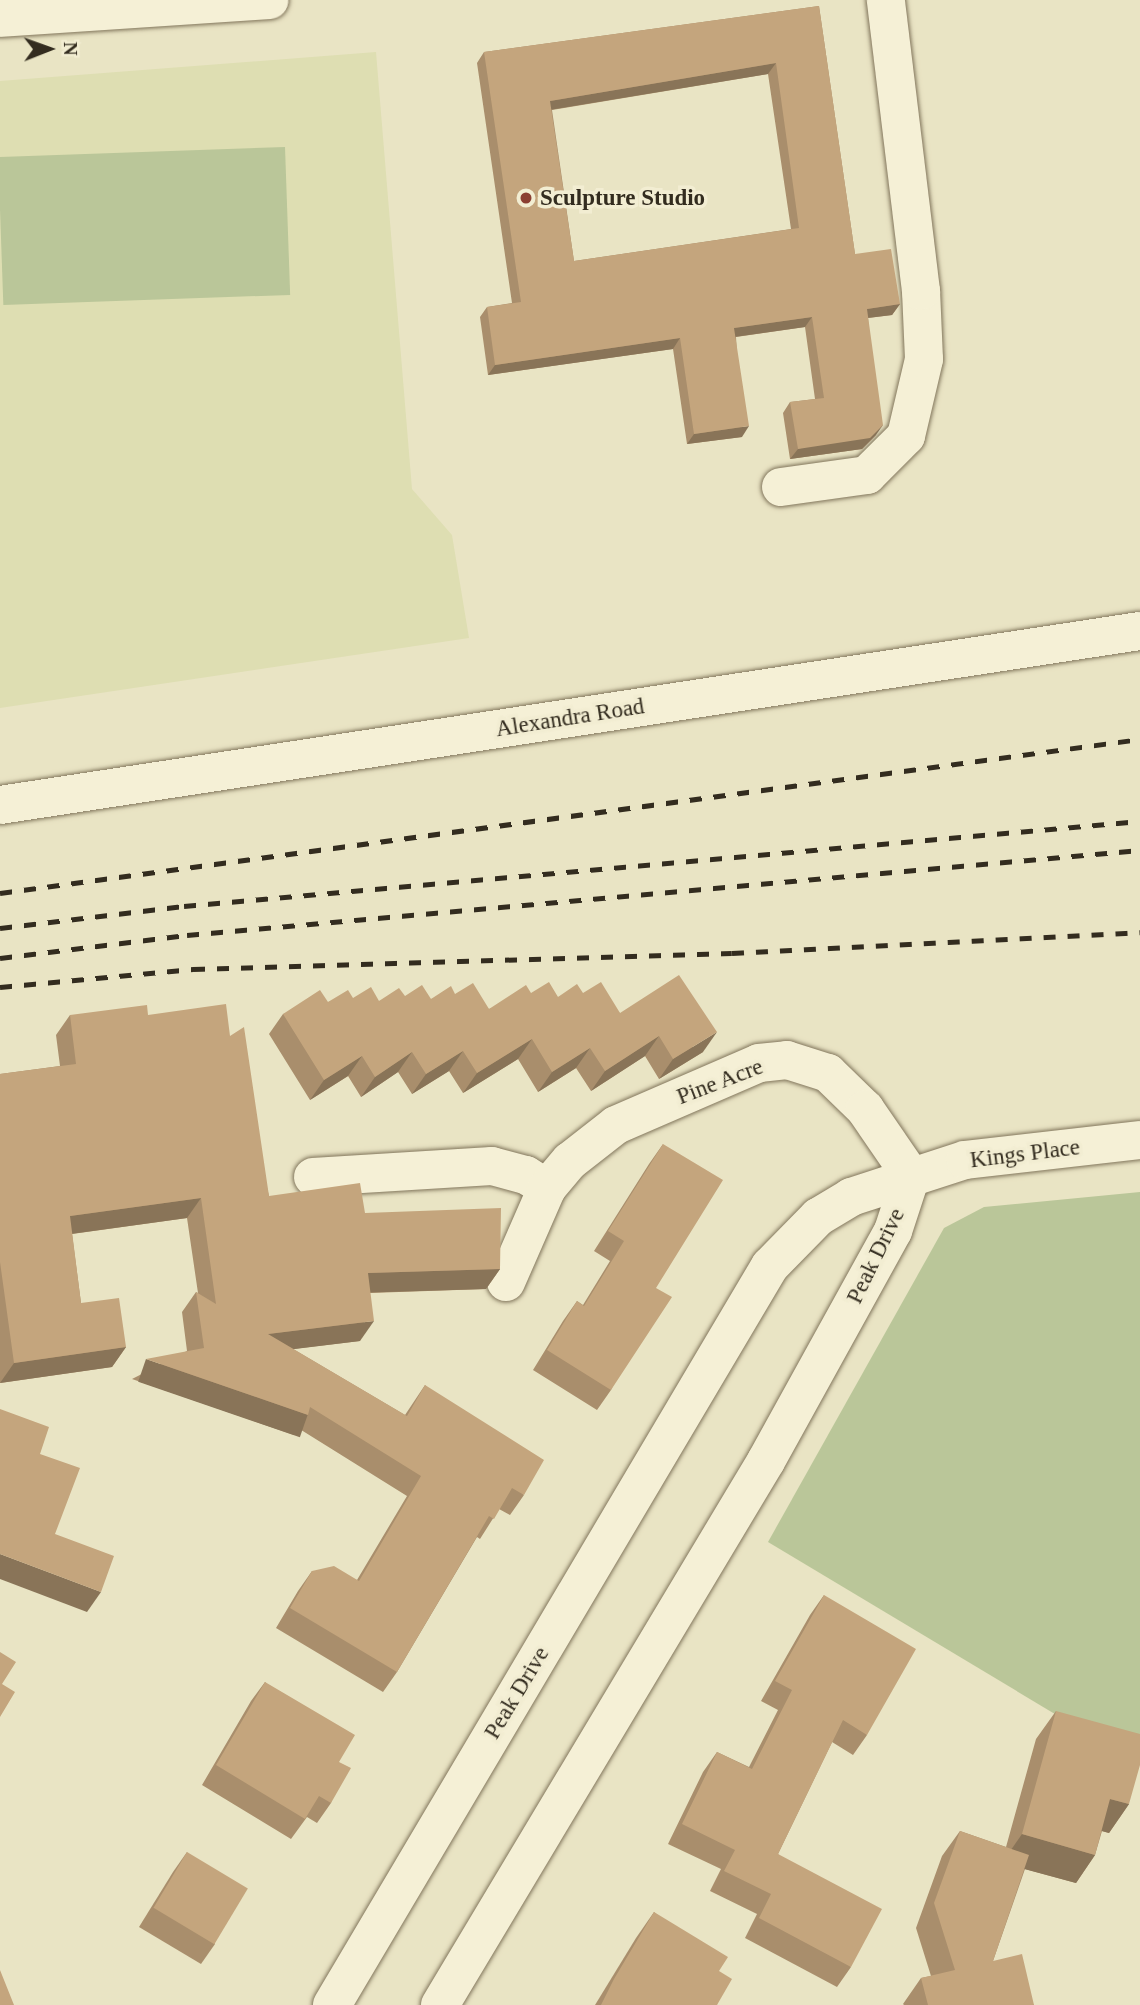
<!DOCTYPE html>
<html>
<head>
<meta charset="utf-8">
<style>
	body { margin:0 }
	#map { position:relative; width:1140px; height:2005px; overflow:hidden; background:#e9e4c4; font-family:"Times New Roman",serif }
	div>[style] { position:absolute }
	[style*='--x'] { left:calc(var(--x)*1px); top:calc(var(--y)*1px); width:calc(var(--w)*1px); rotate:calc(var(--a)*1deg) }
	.farmland>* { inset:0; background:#dedeb2 }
	.green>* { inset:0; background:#bac699; transform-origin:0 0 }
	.roads { filter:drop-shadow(0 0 2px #82765c) drop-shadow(0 0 2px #82765c) }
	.minor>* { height:38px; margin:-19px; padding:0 19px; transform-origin:19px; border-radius:19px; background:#f5f0d6 }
	.rail>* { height:5px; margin-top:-2.5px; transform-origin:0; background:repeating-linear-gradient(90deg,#332c1f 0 12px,transparent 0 24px) }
	.wall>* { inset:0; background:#a98e6c }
	.shaded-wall>* { inset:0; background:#897458; transform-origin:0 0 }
	.building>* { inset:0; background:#c4a57d; transform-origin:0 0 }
	.dots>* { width:19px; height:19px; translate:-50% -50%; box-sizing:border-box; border:4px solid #f2edd2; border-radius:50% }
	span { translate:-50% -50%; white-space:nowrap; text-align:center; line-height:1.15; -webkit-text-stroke:7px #f2edd2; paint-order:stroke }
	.poi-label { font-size:23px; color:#332c1f; font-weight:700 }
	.left { translate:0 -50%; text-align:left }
	.street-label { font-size:23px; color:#332c1f }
	.north { position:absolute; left:14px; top:14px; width:70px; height:70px; -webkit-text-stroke:5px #f2edd2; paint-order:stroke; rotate:89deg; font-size:19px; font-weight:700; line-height:28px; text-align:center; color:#332c1f }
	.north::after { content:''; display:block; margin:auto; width:24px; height:32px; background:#332c1f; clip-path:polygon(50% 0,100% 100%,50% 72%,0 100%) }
</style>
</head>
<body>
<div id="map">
	<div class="farmland">
		<i style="clip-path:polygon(376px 52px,412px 489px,452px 535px,469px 638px,0 708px,0 81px)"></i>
	</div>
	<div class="green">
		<i style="left:285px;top:147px;width:148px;height:287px;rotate:88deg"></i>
		<i style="clip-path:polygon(1140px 1192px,1140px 1765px,768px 1542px,944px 1228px,984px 1207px)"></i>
	</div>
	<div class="roads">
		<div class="minor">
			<i style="--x:0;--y:18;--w:270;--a:-3.8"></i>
			<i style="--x:781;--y:487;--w:87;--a:-7.9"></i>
			<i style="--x:867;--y:475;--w:55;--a:-45"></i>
			<i style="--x:906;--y:436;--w:79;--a:-76.8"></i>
			<i style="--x:924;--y:359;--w:68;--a:-92.5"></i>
			<i style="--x:921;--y:291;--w:293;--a:-96.9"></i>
			<i style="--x:0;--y:805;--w:1153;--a:-8.68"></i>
			<i style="--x:313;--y:1177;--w:179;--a:-3.5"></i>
			<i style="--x:492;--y:1166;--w:35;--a:15"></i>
			<i style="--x:526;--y:1175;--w:25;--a:32"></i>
			<i style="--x:506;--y:1282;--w:103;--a:-66.4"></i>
			<i style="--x:547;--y:1188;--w:35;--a:-50"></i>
			<i style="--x:570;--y:1161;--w:58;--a:-38"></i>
			<i style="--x:616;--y:1125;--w:156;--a:-23.4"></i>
			<i style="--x:759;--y:1063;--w:28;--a:-6"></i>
			<i style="--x:787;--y:1060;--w:43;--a:17.6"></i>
			<i style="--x:828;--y:1073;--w:52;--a:44.2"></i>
			<i style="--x:865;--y:1109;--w:81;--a:55.5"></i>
			<i style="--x:332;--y:2005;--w:859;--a:-59.35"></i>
			<i style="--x:770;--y:1266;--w:69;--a:-45.6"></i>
			<i style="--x:818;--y:1217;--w:39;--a:-31"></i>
			<i style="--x:851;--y:1197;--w:120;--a:-18"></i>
			<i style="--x:965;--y:1160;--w:176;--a:-6.5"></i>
			<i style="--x:440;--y:2005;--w:634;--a:-59.07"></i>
			<i style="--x:766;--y:1461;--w:263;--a:-61.1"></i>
			<i style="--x:893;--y:1231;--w:58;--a:-71.9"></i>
		</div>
	</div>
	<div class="rail">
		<i style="--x:0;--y:893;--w:1150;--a:-7.69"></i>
		<i style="--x:0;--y:928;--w:185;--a:-6.8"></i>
		<i style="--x:184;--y:906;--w:960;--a:-5.08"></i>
		<i style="--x:0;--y:958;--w:188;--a:-7"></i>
		<i style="--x:187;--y:935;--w:957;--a:-5.1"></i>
		<i style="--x:0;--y:987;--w:194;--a:-5.3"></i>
		<i style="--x:193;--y:969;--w:539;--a:-1.7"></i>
		<i style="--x:732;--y:953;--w:409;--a:-2.9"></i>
	</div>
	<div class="wall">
		<i style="clip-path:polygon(evenodd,819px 6px,855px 254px,900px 304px,892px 315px,868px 318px,876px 435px,862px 449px,790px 459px,783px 413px,790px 402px,815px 399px,805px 327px,736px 337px,742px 437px,687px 444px,673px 349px,488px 375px,480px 317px,487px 307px,512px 303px,477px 63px,484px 52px,819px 6px,768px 74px,791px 229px,574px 261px,552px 110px,768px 74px)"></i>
		<i style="clip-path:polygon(531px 993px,558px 997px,583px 993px,620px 1013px,703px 1052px,659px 1079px,645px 1056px,591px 1091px,576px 1068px,538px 1092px,518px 1059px,463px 1093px,449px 1071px,412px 1094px,398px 1072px,361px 1097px,348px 1076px,310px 1100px,269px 1034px,283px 1014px,328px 1002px,353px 998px,379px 1001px,405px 996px,431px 999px,455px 994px,489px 1009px)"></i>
		<i style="clip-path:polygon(70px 1015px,148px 1015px,230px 1036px,269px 1196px,365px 1213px,500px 1269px,486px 1289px,370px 1293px,360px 1341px,293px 1349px,405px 1415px,425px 1385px,524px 1495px,510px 1515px,499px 1509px,480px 1539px,477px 1537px,397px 1672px,383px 1692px,276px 1628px,298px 1591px,312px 1571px,357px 1580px,407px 1496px,298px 1428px,294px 1435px,132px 1379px,187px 1351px,182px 1312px,196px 1292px,198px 1293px,187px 1218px,72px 1234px,81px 1303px,126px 1347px,112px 1367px,0 1383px,0 1074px,60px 1066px,56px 1035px)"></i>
		<i style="clip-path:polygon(663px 1144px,656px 1288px,611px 1390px,597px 1410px,533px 1370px,563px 1321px,577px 1301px,583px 1305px,610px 1261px,594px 1251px,649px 1164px)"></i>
		<i style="clip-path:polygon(824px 1595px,867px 1735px,853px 1755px,832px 1742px,778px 1854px,851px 1967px,837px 1987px,745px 1938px,757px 1914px,710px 1891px,721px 1869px,668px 1844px,703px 1772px,717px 1752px,749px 1767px,778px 1710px,761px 1701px,810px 1615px)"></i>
		<i style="clip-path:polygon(265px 1682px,339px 1762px,331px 1803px,317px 1823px,307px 1817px,291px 1839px,202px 1785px,251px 1701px)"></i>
		<i style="clip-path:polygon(1056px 1711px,1129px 1804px,1109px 1833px,1102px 1831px,1095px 1855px,1076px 1883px,1025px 1869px,993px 1961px,1034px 2005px,904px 2005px,903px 2004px,921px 1978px,931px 1976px,916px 1928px,942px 1856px,960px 1831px,1006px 1847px,1036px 1739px)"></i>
		<i style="clip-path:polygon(187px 1852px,215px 1944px,201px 1964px,139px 1927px,173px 1872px)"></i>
		<i style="clip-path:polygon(654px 1912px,719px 1971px,717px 2005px,595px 2005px,636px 1938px)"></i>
	</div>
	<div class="shaded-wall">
		<i style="clip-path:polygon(776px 63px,768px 74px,543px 111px,550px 101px)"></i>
		<i style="clip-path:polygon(900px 304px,892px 315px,859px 319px,867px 309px)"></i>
		<i style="clip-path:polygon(812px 317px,805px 327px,727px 338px,734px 328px)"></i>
		<i style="clip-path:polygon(680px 338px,673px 349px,488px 375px,495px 365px)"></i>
		<i style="clip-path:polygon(883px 425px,876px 435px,862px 449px,790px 459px,798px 449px)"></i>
		<i style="clip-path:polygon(749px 426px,742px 437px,687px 444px,694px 434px)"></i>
		<i style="clip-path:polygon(717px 1032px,703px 1052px,659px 1079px,673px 1059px)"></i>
		<i style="clip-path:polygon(659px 1036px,645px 1056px,591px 1091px,605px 1071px)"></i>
		<i style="clip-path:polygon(532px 1039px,518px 1059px,463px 1093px,477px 1073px)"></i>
		<i style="clip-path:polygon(590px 1048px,576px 1068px,538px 1092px,552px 1072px)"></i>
		<i style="clip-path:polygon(463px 1051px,449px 1071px,412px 1094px,426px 1074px)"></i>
		<i style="clip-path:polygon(412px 1052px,398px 1072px,361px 1097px,375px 1077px)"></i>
		<i style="clip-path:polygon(362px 1056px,348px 1076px,310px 1100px,324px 1080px)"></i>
		<i style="clip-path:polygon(201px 1198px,187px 1218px,56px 1236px,70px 1216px)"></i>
		<i style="clip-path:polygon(500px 1269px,486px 1289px,354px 1293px,368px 1273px)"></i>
		<i style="clip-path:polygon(374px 1321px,360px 1341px,254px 1354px,268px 1334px)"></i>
		<i style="clip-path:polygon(126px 1347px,112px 1367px,0 1383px,14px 1363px)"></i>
		<i style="left:146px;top:1359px;width:171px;height:24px;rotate:19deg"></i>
		<i style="clip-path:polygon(0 1554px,101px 1592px,87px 1612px,0 1579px)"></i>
		<i style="clip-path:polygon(1110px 1799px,1129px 1804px,1109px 1833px,1091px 1828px)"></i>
		<i style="clip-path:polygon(1022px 1834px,1095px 1855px,1076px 1883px,1002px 1863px)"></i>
	</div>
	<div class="building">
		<i style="clip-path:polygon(evenodd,819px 6px,855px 254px,891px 249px,900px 304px,867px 309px,883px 425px,870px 438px,798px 449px,790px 402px,824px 398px,812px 317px,734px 328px,749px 426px,694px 434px,680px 338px,495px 365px,487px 307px,521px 302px,484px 52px,819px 6px,776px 63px,799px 228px,574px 261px,550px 101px,776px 63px)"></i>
		<i style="clip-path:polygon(679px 975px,717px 1032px,673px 1059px,659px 1036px,605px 1071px,590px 1048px,552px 1072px,532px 1039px,477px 1073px,463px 1051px,426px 1074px,412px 1052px,375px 1077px,362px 1056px,324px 1080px,283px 1014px,320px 990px,328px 1002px,348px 990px,353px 998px,371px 987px,379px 1001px,399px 988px,405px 996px,422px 985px,431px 999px,451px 986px,455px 994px,473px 983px,489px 1009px,526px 985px,531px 993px,549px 982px,558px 997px,577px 984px,583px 993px,601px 982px,620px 1013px)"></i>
		<i style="clip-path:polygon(226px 1004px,230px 1036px,244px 1027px,269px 1196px,360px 1183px,365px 1213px,501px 1208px,500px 1269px,368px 1273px,374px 1321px,268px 1334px,407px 1416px,425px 1385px,544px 1460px,524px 1495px,512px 1488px,494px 1519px,489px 1516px,397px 1672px,290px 1608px,312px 1571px,334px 1566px,359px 1581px,421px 1476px,310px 1407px,308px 1415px,146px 1359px,204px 1348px,196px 1292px,216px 1304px,201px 1198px,70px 1216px,81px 1303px,119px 1298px,126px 1347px,14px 1363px,0 1262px,0 1074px,76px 1064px,70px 1015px,147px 1005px,148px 1015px)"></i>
		<i style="clip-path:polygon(663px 1144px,723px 1180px,656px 1288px,672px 1297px,611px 1390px,547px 1350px,577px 1301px,584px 1306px,624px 1241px,608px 1231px)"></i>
		<i style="clip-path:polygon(0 1409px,49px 1427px,40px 1454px,80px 1468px,55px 1534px,114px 1556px,101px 1592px,0 1554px)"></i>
		<i style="clip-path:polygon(824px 1595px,916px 1649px,867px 1735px,843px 1720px,778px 1854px,882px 1909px,851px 1967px,759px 1918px,771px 1894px,724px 1871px,735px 1850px,682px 1824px,717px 1752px,752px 1769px,792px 1690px,775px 1681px)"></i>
		<i style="clip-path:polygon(0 1652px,16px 1662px,2px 1684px,15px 1692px,0 1717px)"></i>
		<i style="clip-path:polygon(265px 1682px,355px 1735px,339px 1762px,351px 1768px,331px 1803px,319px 1796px,305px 1819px,216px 1765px)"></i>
		<i style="clip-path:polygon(1056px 1711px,1140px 1734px,1140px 1765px,1129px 1804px,1110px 1799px,1095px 1855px,1022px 1834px)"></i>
		<i style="clip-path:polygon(960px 1831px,1029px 1855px,993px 1961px,1022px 1954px,1034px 2005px,928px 2005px,921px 1978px,955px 1970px,934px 1903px)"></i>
		<i style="left:187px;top:1852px;width:71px;height:65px;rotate:31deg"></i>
		<i style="clip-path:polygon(654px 1912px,728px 1957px,719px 1971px,732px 1979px,717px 2005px,601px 2005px,614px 1979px)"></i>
		<i style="clip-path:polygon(0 1970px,14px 2005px,0 2005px)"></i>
	</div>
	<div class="dots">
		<i style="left:526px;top:198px;background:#8b3f32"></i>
	</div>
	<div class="poi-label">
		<span class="left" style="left:540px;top:198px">Sculpture Studio</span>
	</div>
	<div class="street-label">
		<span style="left:570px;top:718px;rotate:-9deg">Alexandra Road</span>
		<span style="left:720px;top:1082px;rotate:-21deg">Pine Acre</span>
		<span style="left:1025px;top:1154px;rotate:-7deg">Kings Place</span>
		<span style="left:876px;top:1256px;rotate:-64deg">Peak Drive</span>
		<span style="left:517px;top:1693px;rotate:-59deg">Peak Drive</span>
	</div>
	<div class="north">N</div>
</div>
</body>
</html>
